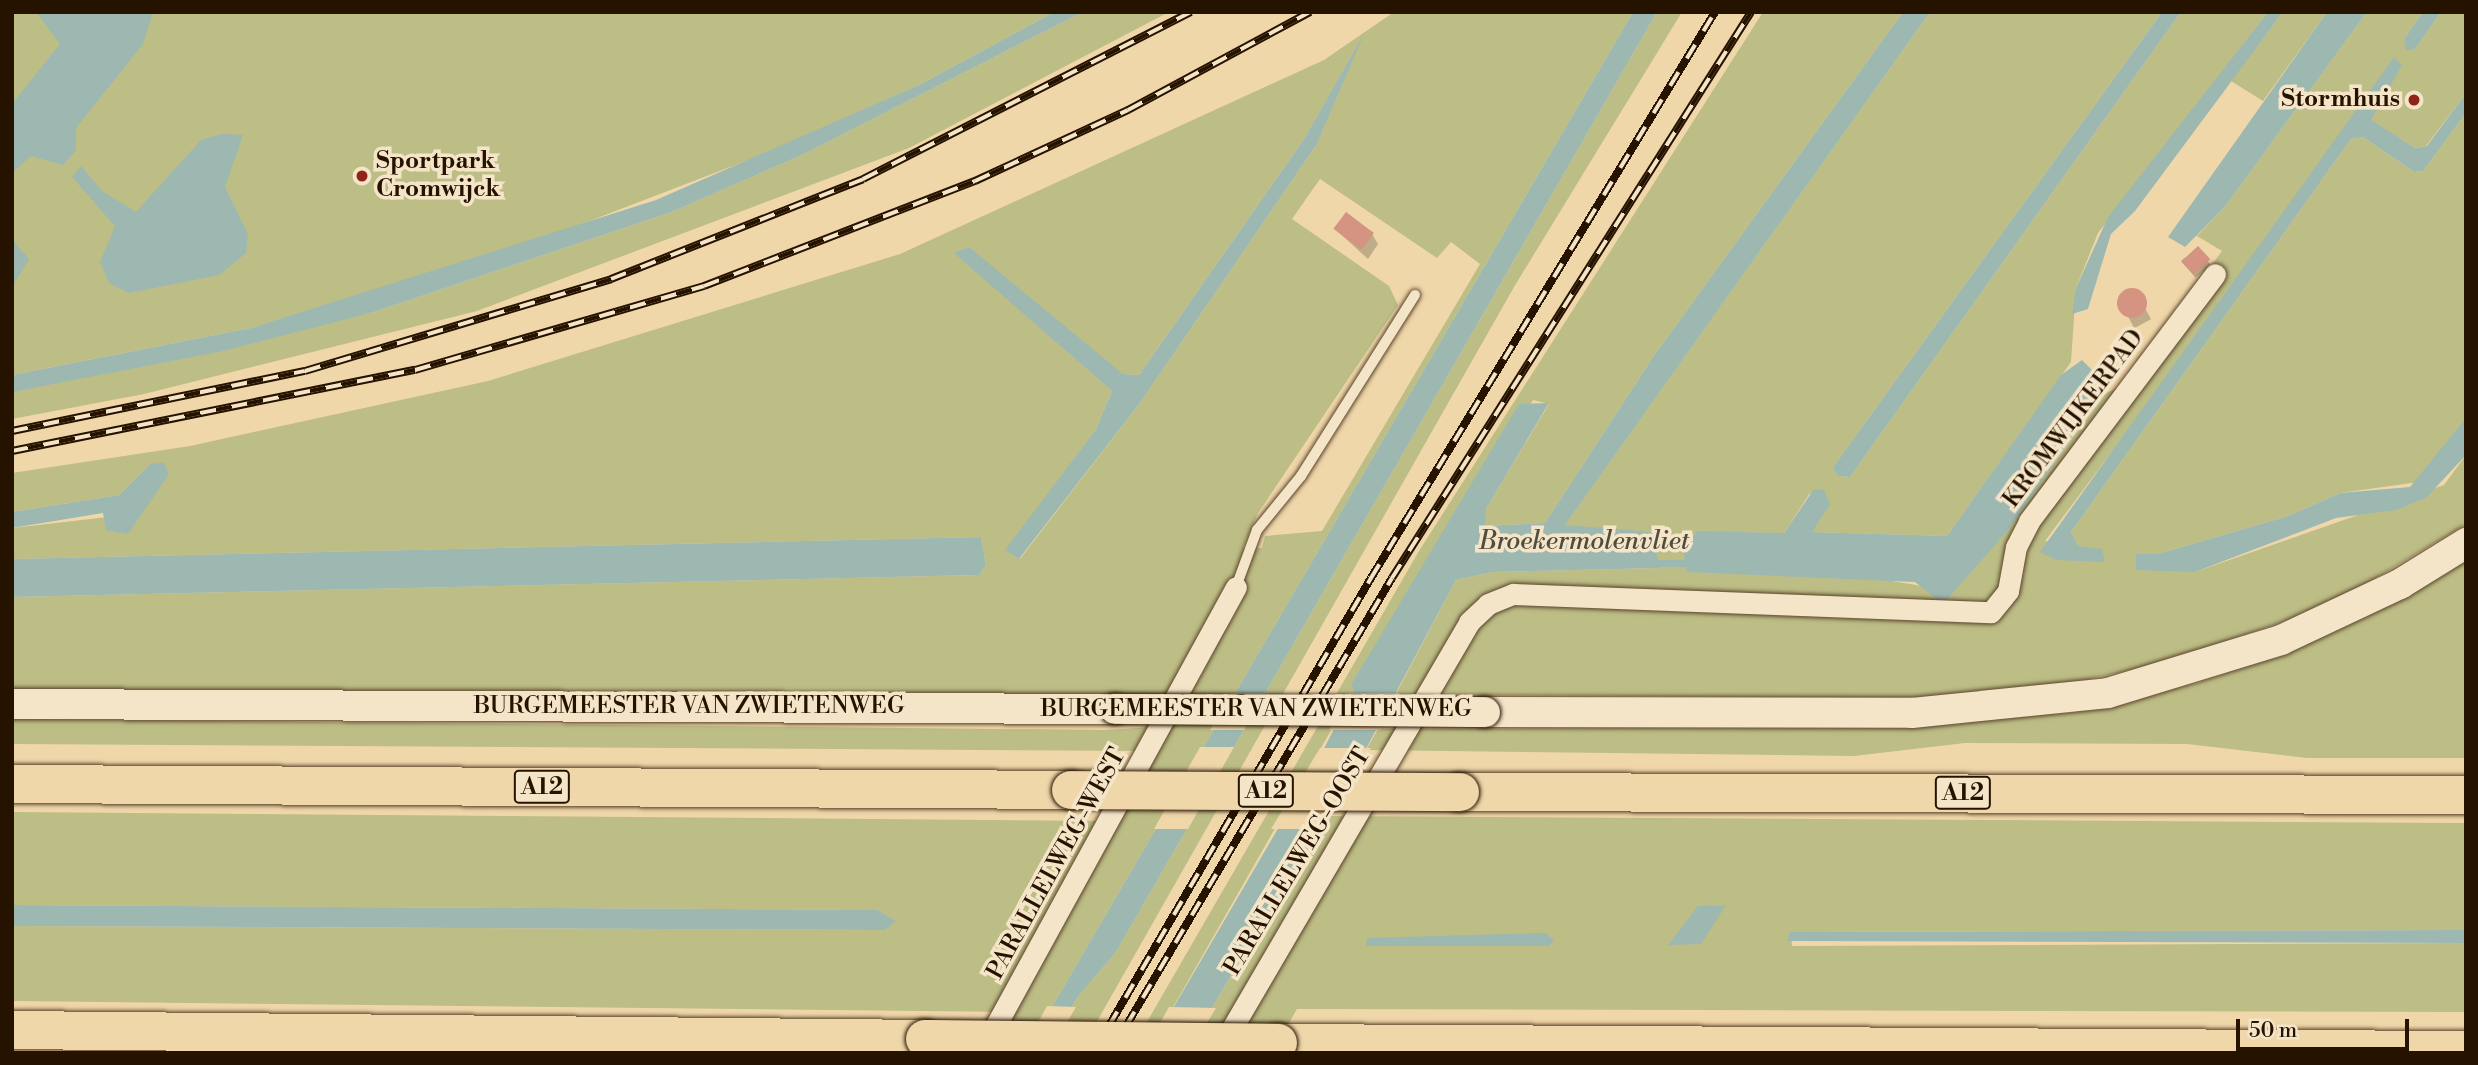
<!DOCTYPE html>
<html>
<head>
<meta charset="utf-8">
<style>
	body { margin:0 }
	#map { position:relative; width:2478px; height:1065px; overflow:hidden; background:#f0d7aa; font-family:"Libre Bodoni",serif }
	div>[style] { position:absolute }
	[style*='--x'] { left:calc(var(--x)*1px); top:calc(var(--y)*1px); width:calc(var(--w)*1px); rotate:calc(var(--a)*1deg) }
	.green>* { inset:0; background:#bdbd86 }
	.water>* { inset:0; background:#9db8b1 }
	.pier>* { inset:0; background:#f0d7aa }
	.shadow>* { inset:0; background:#0003; transform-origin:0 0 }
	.stream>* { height:7px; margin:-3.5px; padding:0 3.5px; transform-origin:3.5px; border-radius:3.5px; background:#9db8b1 }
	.building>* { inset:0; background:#d59381; transform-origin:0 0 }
	.round { border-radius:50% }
	.roads { filter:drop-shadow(0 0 2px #58442a) drop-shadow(0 0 2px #58442a) }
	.lane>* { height:10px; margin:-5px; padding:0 5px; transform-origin:5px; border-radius:5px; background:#f5e5c8 }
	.street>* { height:21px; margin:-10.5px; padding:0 10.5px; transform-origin:10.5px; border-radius:10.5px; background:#f5e5c8 }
	.secondary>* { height:30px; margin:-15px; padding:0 15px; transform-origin:15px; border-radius:15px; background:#f5e5c8 }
	.highway>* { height:38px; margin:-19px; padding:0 19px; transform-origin:19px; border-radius:19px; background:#f0d7aa }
	.rail>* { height:8px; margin-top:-4px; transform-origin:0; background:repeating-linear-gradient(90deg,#f5e5c8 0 16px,#251300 0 32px); box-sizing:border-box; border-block:2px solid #251300 }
	.bridges { filter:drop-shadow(0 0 2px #251300) drop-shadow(0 0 2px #251300) }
	.secondary-bridge>* { height:30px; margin:-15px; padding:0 15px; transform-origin:15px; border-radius:15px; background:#f5e5c8 }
	.highway-bridge>* { height:38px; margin:-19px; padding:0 19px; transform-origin:19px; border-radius:19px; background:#f0d7aa }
	.dots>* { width:19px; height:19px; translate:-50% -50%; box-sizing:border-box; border:4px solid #f5e5c8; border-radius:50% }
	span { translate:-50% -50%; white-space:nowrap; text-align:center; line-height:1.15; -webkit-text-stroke:7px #f5e5c8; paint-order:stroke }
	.shield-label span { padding:2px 5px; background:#f5e5c8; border:2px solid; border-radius:5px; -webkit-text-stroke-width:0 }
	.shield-label { font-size:23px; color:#251300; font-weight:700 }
	.poi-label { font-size:24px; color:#251300; font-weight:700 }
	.right { translate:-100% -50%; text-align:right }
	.left { translate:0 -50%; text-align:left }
	.street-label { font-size:24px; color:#251300 }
	.water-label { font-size:26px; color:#4f4d3e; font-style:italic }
	.frame { position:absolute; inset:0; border:14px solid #251300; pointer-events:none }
	.scale { position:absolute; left:2236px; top:1019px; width:173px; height:32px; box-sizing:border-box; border:4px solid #251300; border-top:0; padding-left:9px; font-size:21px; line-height:24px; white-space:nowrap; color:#251300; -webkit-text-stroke:5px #f5e5c8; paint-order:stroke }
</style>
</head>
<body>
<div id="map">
	<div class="green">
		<i style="clip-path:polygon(12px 12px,1054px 12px,919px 85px,769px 152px,540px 240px,251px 328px,12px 375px)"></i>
		<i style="clip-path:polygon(1083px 12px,1169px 12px,909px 148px,477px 311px,144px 394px,12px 419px,12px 391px,374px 312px,672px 212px,804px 154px)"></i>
		<i style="clip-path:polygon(evenodd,1394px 12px,1633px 12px,1025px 1053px,987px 1053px,1011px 1012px,12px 1001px,12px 926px,885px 930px,877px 910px,12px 905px,12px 812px,1117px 821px,1155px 751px,12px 744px,12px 719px,1104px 730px,1170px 726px,1185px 699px,12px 690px,12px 597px,979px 575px,986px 565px,981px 537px,12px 559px,12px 528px,108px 517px,150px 464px,119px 495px,12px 512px,12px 473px,190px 446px,488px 381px,900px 254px,1324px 60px,1394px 12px,1360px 42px,1317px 144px,1140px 403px,1020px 559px,1006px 550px,1096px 429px,1112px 391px,955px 253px,1123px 374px,1139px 375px,1304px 139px,1360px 42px,1394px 12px,1320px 179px,1437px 258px,1451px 242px,1480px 264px,1322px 531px,1265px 536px,1262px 548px,1243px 548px,1258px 513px,1398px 305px,1389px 286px,1292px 219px,1320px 179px)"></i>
		<i style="clip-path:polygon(1657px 12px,1682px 12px,1514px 287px,1079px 1053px,1045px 1053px,1077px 998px,1116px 952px)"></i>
		<i style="clip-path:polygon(1763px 12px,1903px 12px,1653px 357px,1545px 523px,1484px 526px,1486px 509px,1549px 404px,1533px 400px,1354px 690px,1147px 1053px,1129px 1053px,1419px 551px)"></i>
		<i style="clip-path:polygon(1930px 12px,2162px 12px,1833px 467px,1837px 476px,1850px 477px,2181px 12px,2268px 12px,2098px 233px,2076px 288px,2071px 362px,1947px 536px,1811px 532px,1810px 493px,1784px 533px,1697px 532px,1689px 547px,1952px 591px,2009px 529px,2100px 396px,2121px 386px,2222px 251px,2197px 236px,2224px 208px,2367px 12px,2423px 12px,2404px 39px,2415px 49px,2441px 12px,2466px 12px,2466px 93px,2426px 146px,2415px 148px,2370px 120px,2401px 65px,2045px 541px,2078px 547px,2071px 532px,2351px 139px,2363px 137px,2414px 172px,2423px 171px,2466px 113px,2466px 418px,2419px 482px,2340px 493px,2288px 516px,2158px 554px,2136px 554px,2195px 572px,2444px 485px,2466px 455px,2466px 524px,2350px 593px,2282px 622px,2154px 665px,2075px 682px,1928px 698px,1396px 694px,1456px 580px,1492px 572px,1659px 568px,1655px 532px,1564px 526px)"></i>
		<i style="clip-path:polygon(2283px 12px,2327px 12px,2263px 101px,2231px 81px)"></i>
		<i style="clip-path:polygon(2466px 559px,2466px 758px,2307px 758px,2187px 744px,1965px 743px,1854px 756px,1366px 750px,1378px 729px,1867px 727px,2069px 713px,2194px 684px,2274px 657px,2414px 592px)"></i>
		<i style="clip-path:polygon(evenodd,1327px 816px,2466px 823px,2466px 930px,1791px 932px,1792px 946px,2466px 943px,2466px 1012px,1297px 1009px,1272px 1053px,1185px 1053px,1327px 816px,1726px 905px,1669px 944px,1698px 907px,1726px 905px)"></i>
	</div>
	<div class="water">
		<i style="clip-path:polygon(36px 12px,153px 12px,143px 44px,76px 128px,76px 150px,63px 165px,31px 156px,12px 173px,12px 104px,60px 44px)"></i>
		<i style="clip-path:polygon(1054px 12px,1083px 12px,804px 154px,672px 212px,374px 312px,223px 351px,12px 392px,12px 375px,251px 328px,656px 200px,919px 85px)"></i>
		<i style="clip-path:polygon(1633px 12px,1657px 12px,1116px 952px,1077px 998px,1045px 1053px,1025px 1053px)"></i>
		<i style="clip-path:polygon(1903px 12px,1930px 12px,1565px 525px,1655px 532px,1659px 568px,1492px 572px,1456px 580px,1360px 760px,1185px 1053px,1147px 1053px,1318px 760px,1354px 690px,1351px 685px,1519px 404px,1549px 403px,1486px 509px,1485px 526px,1545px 523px,1653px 357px)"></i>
		<i style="clip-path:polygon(2162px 12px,2181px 12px,1850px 477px,1837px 476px,1833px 467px)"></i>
		<i style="clip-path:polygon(2268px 12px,2283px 12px,2135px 211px,2111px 234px,2088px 309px,2072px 314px,2076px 288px,2108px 217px)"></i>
		<i style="clip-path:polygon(2327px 12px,2367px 12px,2224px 208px,2185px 247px,2168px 237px)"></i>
		<i style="clip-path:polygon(2423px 12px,2441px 12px,2415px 49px,2406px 50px,2404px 39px)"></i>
		<i style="clip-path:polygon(1364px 34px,1317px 144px,1140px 403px,1019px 559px,1005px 550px,1096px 429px,1112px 391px,954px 253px,969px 247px,1123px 374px,1139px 375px,1304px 139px)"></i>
		<i style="clip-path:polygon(2394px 57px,2402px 65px,2371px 120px,2415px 148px,2427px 146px,2466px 93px,2466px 113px,2423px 171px,2414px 172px,2363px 137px,2351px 139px,2071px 532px,2078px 546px,2102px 549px,2105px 562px,2056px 560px,2040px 552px)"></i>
		<i style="clip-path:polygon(221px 134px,243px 135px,225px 187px,248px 234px,246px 253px,219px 275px,129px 293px,109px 283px,100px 262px,115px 226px,72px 177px,81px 166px,102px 191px,136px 212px,201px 140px)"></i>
		<i style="clip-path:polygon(12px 239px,29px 259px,12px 287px)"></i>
		<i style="clip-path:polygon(2082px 360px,2101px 379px,2100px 396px,2009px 529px,1943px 604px,1915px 582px,1687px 572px,1683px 551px,1697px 531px,1784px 533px,1814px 489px,1824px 490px,1830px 504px,1812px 532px,1947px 536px,2061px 375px)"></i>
		<i style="clip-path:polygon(2466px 418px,2466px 455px,2426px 498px,2396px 510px,2336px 518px,2195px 572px,2136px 570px,2136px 554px,2158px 554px,2288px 516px,2340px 493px,2410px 487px)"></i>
		<i style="clip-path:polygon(164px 463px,169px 474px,128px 534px,106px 530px,103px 513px,12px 528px,12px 512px,119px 495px,150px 464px)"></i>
		<i style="clip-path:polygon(981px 537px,986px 565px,979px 575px,12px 597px,12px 559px)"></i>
		<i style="clip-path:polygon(12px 905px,877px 910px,896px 921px,885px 930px,12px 926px)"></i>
		<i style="clip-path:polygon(1726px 905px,1701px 944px,1668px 945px,1698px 906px)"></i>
		<i style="clip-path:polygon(2466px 930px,2466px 943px,1787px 941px,1790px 932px)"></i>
		<i style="clip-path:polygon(1546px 933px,1554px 941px,1549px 946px,1366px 946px,1367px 938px)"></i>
	</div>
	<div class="pier">
		<i style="clip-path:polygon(1231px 693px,1266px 693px,1244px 730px,1210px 730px)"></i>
		<i style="clip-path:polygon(1349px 693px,1400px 693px,1381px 730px,1329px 730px)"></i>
		<i style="clip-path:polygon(1200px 747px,1234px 747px,1188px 829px,1154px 829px)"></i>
		<i style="clip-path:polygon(1320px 748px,1371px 748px,1323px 829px,1271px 829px)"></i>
		<i style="clip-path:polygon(1047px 1006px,1076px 1007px,1049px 1053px,1022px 1051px)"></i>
		<i style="clip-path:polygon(1169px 1007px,1216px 1008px,1189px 1053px,1144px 1051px)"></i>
	</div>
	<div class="shadow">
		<i style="clip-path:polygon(1335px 229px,1372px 234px,1378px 244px,1368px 259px)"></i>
		<i style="left:2197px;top:248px;width:22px;height:20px;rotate:51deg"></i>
		<i style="left:2136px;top:291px;width:32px;height:19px;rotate:62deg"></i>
	</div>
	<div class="stream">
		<i style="--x:1650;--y:563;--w:44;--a:0"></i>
	</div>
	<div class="building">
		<i style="left:1346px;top:212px;width:35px;height:21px;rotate:37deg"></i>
		<i style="left:2198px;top:246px;width:18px;height:23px;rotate:47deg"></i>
		<i class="round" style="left:2117px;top:288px;width:30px;height:30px"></i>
	</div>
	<div class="roads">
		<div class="lane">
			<i style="--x:1236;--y:587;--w:61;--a:-69.8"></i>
			<i style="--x:1257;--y:530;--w:70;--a:-50.8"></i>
			<i style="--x:1301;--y:476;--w:214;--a:-57.8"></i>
		</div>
		<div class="street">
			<i style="--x:985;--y:1045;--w:522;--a:-61.28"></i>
			<i style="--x:1221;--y:1047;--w:492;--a:-59.7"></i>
			<i style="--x:1469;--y:622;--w:26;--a:-43"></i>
			<i style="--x:1488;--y:604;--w:27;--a:-22"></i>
			<i style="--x:1513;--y:594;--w:478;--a:2.2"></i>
			<i style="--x:1991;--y:612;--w:27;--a:-51"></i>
			<i style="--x:2008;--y:591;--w:45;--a:-79.7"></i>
			<i style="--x:2016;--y:547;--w:29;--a:-63"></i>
			<i style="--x:2029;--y:521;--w:309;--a:-53"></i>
		</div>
		<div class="secondary">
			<i style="--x:12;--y:704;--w:1103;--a:0.26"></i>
			<i style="--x:1485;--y:712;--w:427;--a:0.1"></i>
			<i style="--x:1912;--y:713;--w:197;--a:-5.8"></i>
			<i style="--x:2108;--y:693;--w:181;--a:-17"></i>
			<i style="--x:2281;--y:640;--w:132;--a:-25.2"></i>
			<i style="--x:2400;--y:584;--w:78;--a:-31.8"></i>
		</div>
		<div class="highway">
			<i style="--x:12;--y:784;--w:1059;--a:0.32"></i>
			<i style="--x:1460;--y:792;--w:1006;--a:0.17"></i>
			<i style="--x:12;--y:1030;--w:913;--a:0.56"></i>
			<i style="--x:1278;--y:1043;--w:1188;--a:0.34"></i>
		</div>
	</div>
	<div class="rail">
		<i style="--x:12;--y:431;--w:299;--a:-11.6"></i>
		<i style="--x:305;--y:371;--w:320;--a:-16.7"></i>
		<i style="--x:611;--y:279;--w:271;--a:-21.6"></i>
		<i style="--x:863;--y:179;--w:368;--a:-27"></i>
		<i style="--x:12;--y:451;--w:411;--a:-11.4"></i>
		<i style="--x:415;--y:370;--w:301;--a:-16.2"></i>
		<i style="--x:704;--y:286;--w:291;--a:-21.2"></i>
		<i style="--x:975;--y:181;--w:169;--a:-24.9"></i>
		<i style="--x:1128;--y:110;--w:207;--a:-28.3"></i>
		<i style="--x:1093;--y:1053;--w:550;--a:-59.66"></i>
		<i style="--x:1371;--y:578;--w:662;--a:-58.71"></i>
		<i style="--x:1110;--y:1053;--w:552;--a:-59.3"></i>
		<i style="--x:1392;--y:578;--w:670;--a:-57.61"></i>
	</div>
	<div class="bridges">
		<div class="secondary-bridge">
			<i style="--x:1115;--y:709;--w:370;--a:0.5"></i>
		</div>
		<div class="highway-bridge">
			<i style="--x:1071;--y:790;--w:389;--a:0.3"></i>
			<i style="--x:925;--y:1039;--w:353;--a:0.6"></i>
		</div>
	</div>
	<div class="dots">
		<i style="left:2414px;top:100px;background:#8f2418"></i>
		<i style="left:362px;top:176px;background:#8f2418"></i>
	</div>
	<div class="shield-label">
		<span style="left:542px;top:787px">A12</span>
		<span style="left:1266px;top:791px">A12</span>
		<span style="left:1963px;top:793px">A12</span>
	</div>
	<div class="poi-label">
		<span class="right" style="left:2400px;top:100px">Stormhuis</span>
		<span class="left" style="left:376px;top:176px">Sportpark<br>Cromwijck</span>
	</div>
	<div class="street-label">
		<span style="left:2074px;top:419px;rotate:-53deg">KROMWIJKERPAD</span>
		<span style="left:689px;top:707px">BURGEMEESTER VAN ZWIETENWEG</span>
		<span style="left:1256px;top:710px">BURGEMEESTER VAN ZWIETENWEG</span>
		<span style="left:1298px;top:862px;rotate:-59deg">PARALLELWEG-OOST</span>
		<span style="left:1057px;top:864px;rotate:-61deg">PARALLELWEG-WEST</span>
	</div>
	<div class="water-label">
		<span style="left:1584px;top:542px">Broekermolenvliet</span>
	</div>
	<div class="frame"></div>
	<div class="scale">50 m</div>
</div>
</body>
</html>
